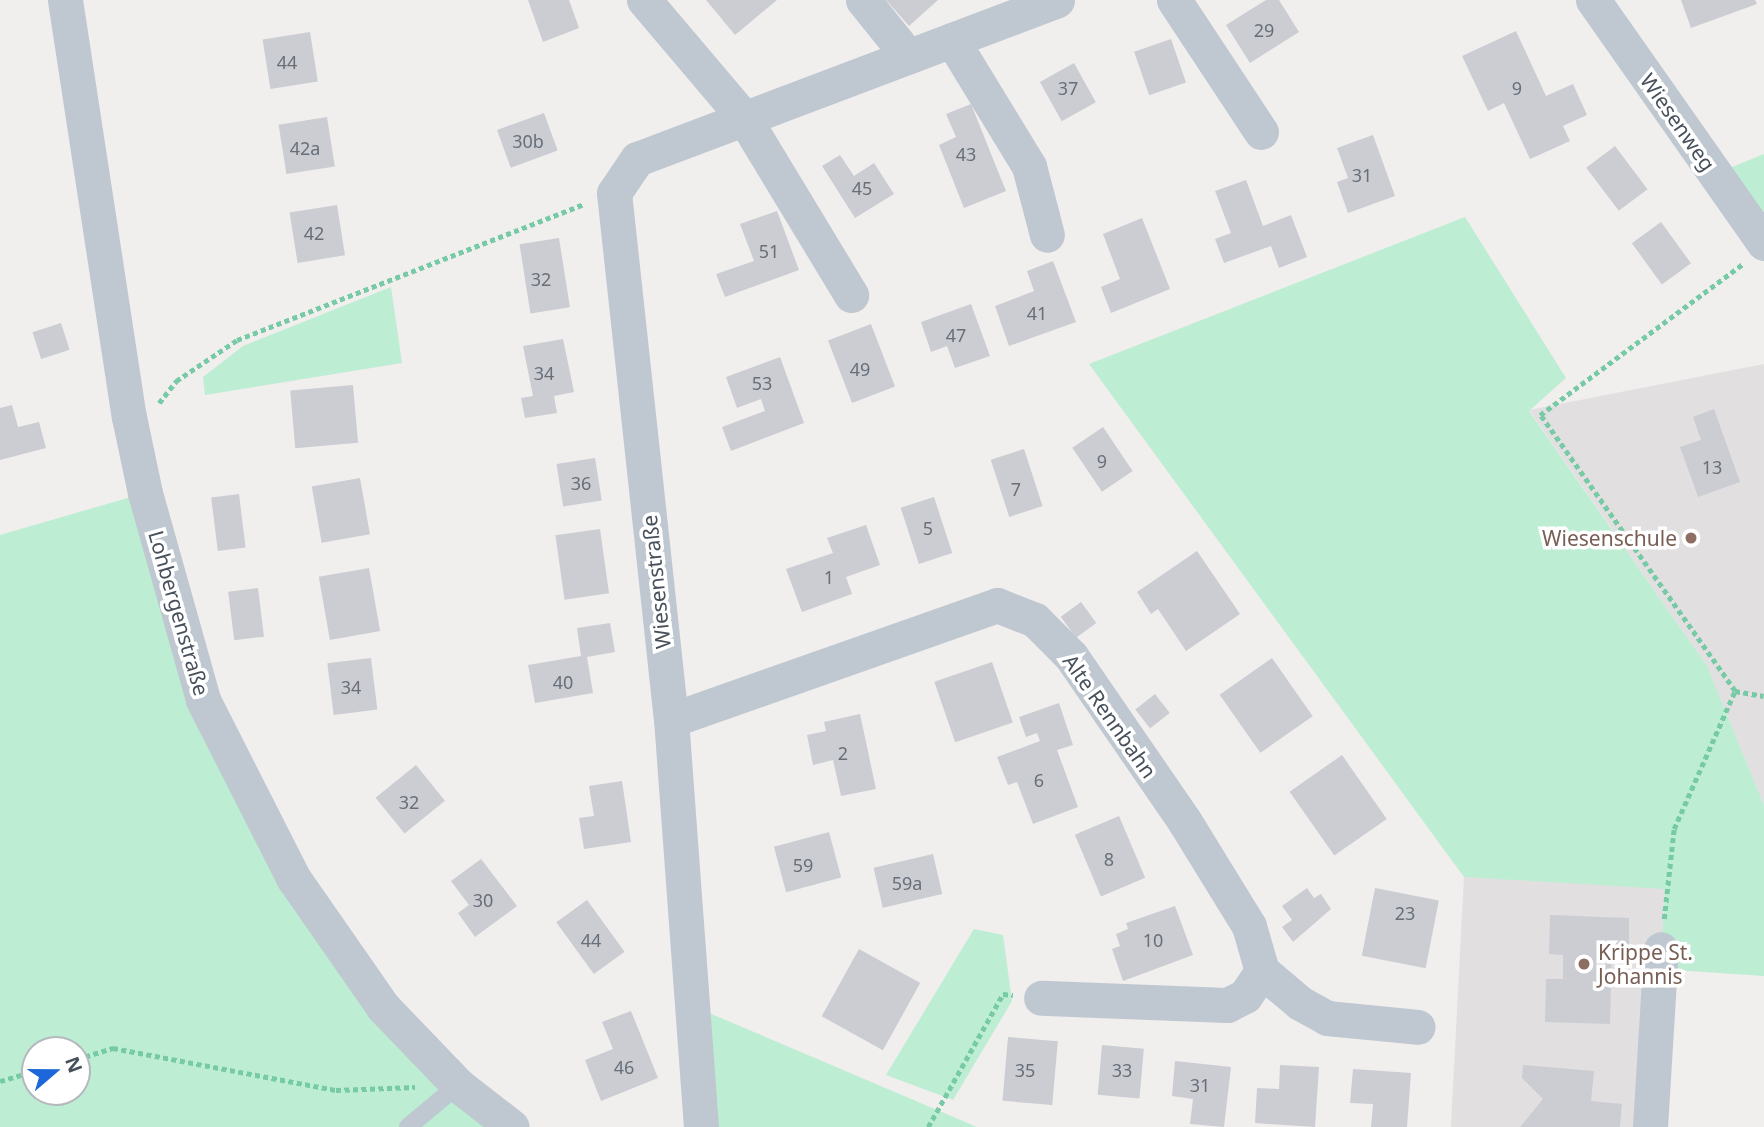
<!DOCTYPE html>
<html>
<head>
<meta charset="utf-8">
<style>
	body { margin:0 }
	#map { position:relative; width:1764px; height:1127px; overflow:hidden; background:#f1eeee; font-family:"Noto Sans",sans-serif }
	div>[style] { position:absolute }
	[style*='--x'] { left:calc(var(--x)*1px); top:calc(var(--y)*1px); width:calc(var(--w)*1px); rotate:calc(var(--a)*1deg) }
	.education>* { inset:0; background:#e1dfe0; transform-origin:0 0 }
	.green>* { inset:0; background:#bdedd2 }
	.building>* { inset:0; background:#cbcdd3; transform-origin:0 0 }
	.path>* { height:4.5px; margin-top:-2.25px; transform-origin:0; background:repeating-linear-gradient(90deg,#76caa5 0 5px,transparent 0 8.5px) }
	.lane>* { height:18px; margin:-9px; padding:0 9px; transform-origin:9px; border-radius:9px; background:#bfc8d0 }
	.street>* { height:35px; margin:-17.5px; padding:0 17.5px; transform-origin:17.5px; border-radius:17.5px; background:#bfc8d0 }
	.dots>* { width:19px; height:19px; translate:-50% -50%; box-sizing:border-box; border:4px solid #fff; border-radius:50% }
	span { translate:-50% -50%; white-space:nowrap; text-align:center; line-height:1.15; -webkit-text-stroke:7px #fff; paint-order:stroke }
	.number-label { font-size:18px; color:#686f79 }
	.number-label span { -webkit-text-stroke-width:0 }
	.street-label { font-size:21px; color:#47505b }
	.education-label { font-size:21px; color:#785e54 }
	.right { translate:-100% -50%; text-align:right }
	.left { translate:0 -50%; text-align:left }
	.north { position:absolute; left:21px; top:1036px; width:70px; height:70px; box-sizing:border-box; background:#fff; border:2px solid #b5b9bd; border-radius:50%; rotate:70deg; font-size:19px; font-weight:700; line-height:28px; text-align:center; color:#47505b }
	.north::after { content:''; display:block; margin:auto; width:24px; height:32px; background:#1e67da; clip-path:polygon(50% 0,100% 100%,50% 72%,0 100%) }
</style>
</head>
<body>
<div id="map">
	<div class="education">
		<i style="clip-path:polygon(1764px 364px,1764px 805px,1707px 666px,1529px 410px)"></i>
		<i style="left:1464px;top:877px;width:201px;height:251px;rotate:3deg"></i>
	</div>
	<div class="green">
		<i style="clip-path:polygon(1764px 154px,1764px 243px,1715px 174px)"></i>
		<i style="clip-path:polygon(1465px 217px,1566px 378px,1529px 411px,1707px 666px,1764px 805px,1764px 976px,1660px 969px,1665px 889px,1464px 877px,1089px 364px)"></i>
		<i style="clip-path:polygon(391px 287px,402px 363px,205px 395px,203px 377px,243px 346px)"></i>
		<i style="clip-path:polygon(evenodd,145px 493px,203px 700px,383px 1007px,512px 1127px,0 1127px,0 535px,145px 493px,35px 1050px,77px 1050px,77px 1092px,35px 1092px,35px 1050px)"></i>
		<i style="clip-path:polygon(974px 929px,1003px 935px,1012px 1001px,953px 1100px,886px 1075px)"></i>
		<i style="clip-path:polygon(695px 1007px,977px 1127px,701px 1127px)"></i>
	</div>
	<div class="building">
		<i style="clip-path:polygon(528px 0,569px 0,579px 28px,543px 42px)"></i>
		<i style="clip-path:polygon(706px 0,777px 0,735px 35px)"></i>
		<i style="clip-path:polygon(886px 0,938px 0,909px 26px)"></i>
		<i style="clip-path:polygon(1266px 0,1279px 0,1299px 32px,1250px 63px,1226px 25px)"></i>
		<i style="clip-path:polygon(1681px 0,1755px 0,1757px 4px,1691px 28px)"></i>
		<i style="clip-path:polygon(1516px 31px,1546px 96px,1573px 84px,1587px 115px,1563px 126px,1570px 141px,1530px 159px,1504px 103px,1488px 111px,1462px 56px)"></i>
		<i style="left:310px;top:32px;width:50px;height:48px;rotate:81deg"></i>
		<i style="left:1171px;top:39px;width:46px;height:39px;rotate:71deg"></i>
		<i style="left:1074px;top:63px;width:45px;height:39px;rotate:61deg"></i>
		<i style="clip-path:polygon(971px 104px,1006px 191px,964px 208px,939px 145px,956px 137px,946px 114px)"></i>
		<i style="left:544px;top:113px;width:40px;height:50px;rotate:70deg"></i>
		<i style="left:327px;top:117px;width:50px;height:49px;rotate:81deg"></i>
		<i style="clip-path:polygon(1373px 135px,1395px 196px,1348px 213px,1337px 182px,1348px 178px,1337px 148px)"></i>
		<i style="left:1615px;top:146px;width:54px;height:36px;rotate:53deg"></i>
		<i style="clip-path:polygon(840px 155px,854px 176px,874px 163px,894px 194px,855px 218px,822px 166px)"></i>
		<i style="clip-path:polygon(1246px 180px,1263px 226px,1291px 215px,1307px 257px,1279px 268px,1271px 246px,1224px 263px,1215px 239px,1231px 233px,1215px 191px)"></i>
		<i style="left:337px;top:205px;width:51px;height:48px;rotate:81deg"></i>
		<i style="clip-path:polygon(777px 211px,799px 270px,725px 297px,716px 274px,754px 261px,740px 224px)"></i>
		<i style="clip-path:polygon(1142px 218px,1170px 289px,1111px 313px,1101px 287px,1120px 279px,1103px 234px)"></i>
		<i style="left:1661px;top:222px;width:51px;height:36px;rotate:54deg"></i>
		<i style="left:559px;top:238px;width:70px;height:40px;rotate:81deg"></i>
		<i style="clip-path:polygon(1053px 261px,1076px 322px,1009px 346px,995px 306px,1034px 291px,1027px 271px)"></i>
		<i style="clip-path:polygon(971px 304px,990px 356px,955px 368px,947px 346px,931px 352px,921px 322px)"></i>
		<i style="left:61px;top:323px;width:28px;height:30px;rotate:72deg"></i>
		<i style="left:871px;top:324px;width:67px;height:46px;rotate:69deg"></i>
		<i style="clip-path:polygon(563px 339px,574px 392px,554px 396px,557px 413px,525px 418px,521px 398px,533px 396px,523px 346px)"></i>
		<i style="clip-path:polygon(780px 357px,804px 423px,731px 451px,722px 427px,765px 411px,761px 399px,737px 408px,726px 377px)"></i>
		<i style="left:353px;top:385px;width:58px;height:63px;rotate:85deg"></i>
		<i style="clip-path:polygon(12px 405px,18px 427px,39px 422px,46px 448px,0 460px,0 408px)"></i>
		<i style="clip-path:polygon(1714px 409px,1740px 482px,1698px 497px,1680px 447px,1701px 440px,1693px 417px)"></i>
		<i style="left:1103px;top:427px;width:53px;height:37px;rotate:56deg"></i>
		<i style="left:1024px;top:449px;width:60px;height:35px;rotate:72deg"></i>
		<i style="left:595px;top:458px;width:43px;height:39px;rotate:81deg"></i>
		<i style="left:360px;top:478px;width:57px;height:49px;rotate:80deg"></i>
		<i style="left:239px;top:494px;width:54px;height:28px;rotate:83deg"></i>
		<i style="left:934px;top:497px;width:59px;height:35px;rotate:72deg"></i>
		<i style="clip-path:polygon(866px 525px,880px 565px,846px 577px,852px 594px,802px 612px,786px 569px,833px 553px,827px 538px)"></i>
		<i style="left:600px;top:529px;width:65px;height:45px;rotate:82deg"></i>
		<i style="clip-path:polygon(1197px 551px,1240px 614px,1186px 651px,1158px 609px,1151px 614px,1137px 592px)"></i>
		<i style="left:369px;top:568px;width:64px;height:51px;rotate:80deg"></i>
		<i style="left:258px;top:588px;width:49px;height:30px;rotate:83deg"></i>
		<i style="left:1081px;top:602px;width:26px;height:25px;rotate:54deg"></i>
		<i style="clip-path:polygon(610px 623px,615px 652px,587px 657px,593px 693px,535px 703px,528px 665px,581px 656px,577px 628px)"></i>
		<i style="left:371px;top:658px;width:52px;height:44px;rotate:83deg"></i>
		<i style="left:1272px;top:658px;width:71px;height:64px;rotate:55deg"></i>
		<i style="left:992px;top:662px;width:64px;height:61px;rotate:71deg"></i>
		<i style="left:1155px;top:694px;width:24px;height:25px;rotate:52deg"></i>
		<i style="clip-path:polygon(1059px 703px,1073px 745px,1057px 750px,1078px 807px,1033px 824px,1017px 782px,1008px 785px,997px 757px,1040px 741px,1037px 733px,1026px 737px,1019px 717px)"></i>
		<i style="clip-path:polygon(860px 714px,876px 789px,841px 796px,833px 760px,813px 765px,807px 735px,826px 731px,824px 722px)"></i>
		<i style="left:1342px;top:755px;width:78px;height:64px;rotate:55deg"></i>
		<i style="left:416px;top:765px;width:46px;height:52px;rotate:51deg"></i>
		<i style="clip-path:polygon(622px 781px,631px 842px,584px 849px,579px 818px,594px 816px,589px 786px)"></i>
		<i style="left:1119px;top:816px;width:67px;height:48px;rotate:67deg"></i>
		<i style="left:829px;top:832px;width:47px;height:57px;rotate:75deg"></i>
		<i style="left:933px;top:854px;width:41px;height:61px;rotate:77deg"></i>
		<i style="clip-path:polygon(481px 859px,517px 906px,475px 937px,458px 913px,469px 905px,451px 881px)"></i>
		<i style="clip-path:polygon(1307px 888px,1314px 898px,1321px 894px,1331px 909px,1293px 942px,1282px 927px,1292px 920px,1282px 906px)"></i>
		<i style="left:1375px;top:888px;width:65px;height:69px;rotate:11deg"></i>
		<i style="left:587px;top:900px;width:64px;height:38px;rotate:54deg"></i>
		<i style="clip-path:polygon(1175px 906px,1193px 955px,1123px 981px,1112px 949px,1120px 946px,1116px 934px,1128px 929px,1126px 923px)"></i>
		<i style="clip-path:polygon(1550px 915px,1629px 918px,1629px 946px,1612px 946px,1610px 1024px,1545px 1022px,1546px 979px,1563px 979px,1563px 955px,1549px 954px)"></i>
		<i style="left:859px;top:949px;width:70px;height:77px;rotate:29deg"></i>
		<i style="clip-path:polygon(631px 1011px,658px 1078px,601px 1101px,585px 1060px,613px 1049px,602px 1022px)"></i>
		<i style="left:1008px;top:1037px;width:50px;height:64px;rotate:5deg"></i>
		<i style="left:1102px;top:1045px;width:42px;height:50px;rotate:5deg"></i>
		<i style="clip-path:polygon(1175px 1061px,1231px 1067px,1224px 1127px,1190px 1124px,1193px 1099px,1172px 1096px)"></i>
		<i style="clip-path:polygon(1280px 1065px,1319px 1067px,1315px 1127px,1255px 1123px,1257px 1088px,1279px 1089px)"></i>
		<i style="clip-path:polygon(1523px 1065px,1594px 1071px,1591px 1101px,1622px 1104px,1620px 1127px,1520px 1127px,1543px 1099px,1522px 1078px)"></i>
		<i style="clip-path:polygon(1353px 1069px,1411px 1073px,1407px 1127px,1371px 1127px,1373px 1104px,1350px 1103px)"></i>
	</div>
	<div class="path">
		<i style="--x:159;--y:403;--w:28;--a:-52"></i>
		<i style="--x:176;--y:381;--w:73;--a:-33.9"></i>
		<i style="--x:237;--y:340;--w:373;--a:-21.4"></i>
		<i style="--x:1735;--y:691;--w:338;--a:-125.2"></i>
		<i style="--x:1540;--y:415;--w:254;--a:-36.7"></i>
		<i style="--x:1664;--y:919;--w:91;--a:-83.7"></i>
		<i style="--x:1674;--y:829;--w:151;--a:-66.2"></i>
		<i style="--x:1735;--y:691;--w:29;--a:10"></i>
		<i style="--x:77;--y:1059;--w:38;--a:-17"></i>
		<i style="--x:113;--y:1048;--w:227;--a:10.7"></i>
		<i style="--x:336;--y:1090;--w:79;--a:-2.2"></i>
		<i style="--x:0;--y:1081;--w:36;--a:-16"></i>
		<i style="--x:928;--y:1127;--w:153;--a:-60.6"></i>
		<i style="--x:1003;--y:994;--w:10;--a:6"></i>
	</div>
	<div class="lane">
		<i style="--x:408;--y:1127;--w:65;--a:-40"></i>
	</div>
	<div class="street">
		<i style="--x:65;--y:0;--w:422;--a:81.3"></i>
		<i style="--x:129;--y:417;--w:78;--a:78.1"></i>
		<i style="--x:145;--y:493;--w:215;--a:74.3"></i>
		<i style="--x:203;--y:700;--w:201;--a:63.1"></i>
		<i style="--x:294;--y:879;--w:156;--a:55.2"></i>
		<i style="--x:383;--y:1007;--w:108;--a:46.1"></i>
		<i style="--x:458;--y:1085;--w:68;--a:37.9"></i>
		<i style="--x:644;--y:0;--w:155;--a:49.7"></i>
		<i style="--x:744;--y:118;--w:207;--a:58.8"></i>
		<i style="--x:863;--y:0;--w:72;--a:51.2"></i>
		<i style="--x:1174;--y:0;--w:158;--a:56.6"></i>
		<i style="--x:1593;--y:0;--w:297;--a:54.9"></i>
		<i style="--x:952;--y:40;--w:148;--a:58.6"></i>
		<i style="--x:1029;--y:166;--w:71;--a:75.4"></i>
		<i style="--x:671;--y:720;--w:346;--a:-19.4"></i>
		<i style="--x:997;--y:605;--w:41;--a:21.5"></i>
		<i style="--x:1035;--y:620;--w:51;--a:45"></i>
		<i style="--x:1071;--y:656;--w:201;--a:55.5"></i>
		<i style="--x:1185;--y:822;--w:122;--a:58.4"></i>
		<i style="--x:1249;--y:926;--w:47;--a:73.9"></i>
		<i style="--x:1262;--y:971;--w:30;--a:124"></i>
		<i style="--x:1245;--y:996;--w:20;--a:153"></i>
		<i style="--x:1227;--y:1005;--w:186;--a:-177.8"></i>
		<i style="--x:1262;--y:971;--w:50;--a:40.1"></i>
		<i style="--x:1300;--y:1003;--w:31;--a:29"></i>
		<i style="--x:1327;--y:1018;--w:91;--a:5.6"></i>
		<i style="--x:701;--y:1127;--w:408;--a:-94.2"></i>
		<i style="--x:671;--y:720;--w:530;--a:-96.17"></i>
		<i style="--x:614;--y:193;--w:41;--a:-55.9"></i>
		<i style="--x:637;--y:159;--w:449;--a:-20.7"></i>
		<i style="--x:1650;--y:1127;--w:178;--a:-86.5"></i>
	</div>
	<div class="dots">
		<i style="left:1691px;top:538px;background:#8d6e63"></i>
		<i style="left:1584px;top:964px;background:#8d6e63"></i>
	</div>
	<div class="number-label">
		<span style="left:1264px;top:30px">29</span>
		<span style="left:287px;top:62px">44</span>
		<span style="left:1068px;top:88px">37</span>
		<span style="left:1517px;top:88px">9</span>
		<span style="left:528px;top:141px">30b</span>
		<span style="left:305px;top:148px">42a</span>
		<span style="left:966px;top:154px">43</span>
		<span style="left:1362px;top:175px">31</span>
		<span style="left:862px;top:188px">45</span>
		<span style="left:314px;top:233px">42</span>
		<span style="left:769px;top:251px">51</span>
		<span style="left:541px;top:279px">32</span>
		<span style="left:1037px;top:313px">41</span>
		<span style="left:956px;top:335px">47</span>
		<span style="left:860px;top:369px">49</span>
		<span style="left:544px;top:373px">34</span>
		<span style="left:762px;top:383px">53</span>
		<span style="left:1102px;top:461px">9</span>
		<span style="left:1712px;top:467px">13</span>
		<span style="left:581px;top:483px">36</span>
		<span style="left:1016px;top:489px">7</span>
		<span style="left:928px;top:528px">5</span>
		<span style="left:829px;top:577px">1</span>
		<span style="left:563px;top:682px">40</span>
		<span style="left:351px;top:687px">34</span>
		<span style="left:843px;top:753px">2</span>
		<span style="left:1039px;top:780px">6</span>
		<span style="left:409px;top:802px">32</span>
		<span style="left:1109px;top:859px">8</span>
		<span style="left:803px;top:865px">59</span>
		<span style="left:907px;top:883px">59a</span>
		<span style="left:483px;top:900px">30</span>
		<span style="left:1405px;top:913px">23</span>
		<span style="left:591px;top:940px">44</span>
		<span style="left:1153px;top:940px">10</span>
		<span style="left:624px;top:1067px">46</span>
		<span style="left:1025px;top:1070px">35</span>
		<span style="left:1122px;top:1070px">33</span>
		<span style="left:1200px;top:1085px">31</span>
	</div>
	<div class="street-label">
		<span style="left:1678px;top:122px;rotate:55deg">Wiesenweg</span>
		<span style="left:656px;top:582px;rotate:-96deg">Wiesenstraße</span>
		<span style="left:179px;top:613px;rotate:74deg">Lohbergenstraße</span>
		<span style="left:1110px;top:716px;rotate:55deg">Alte Rennbahn</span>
	</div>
	<div class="education-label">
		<span class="right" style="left:1677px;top:538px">Wiesenschule</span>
		<span class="left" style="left:1598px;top:964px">Krippe St.<br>Johannis</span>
	</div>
	<div class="north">N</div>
</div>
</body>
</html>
